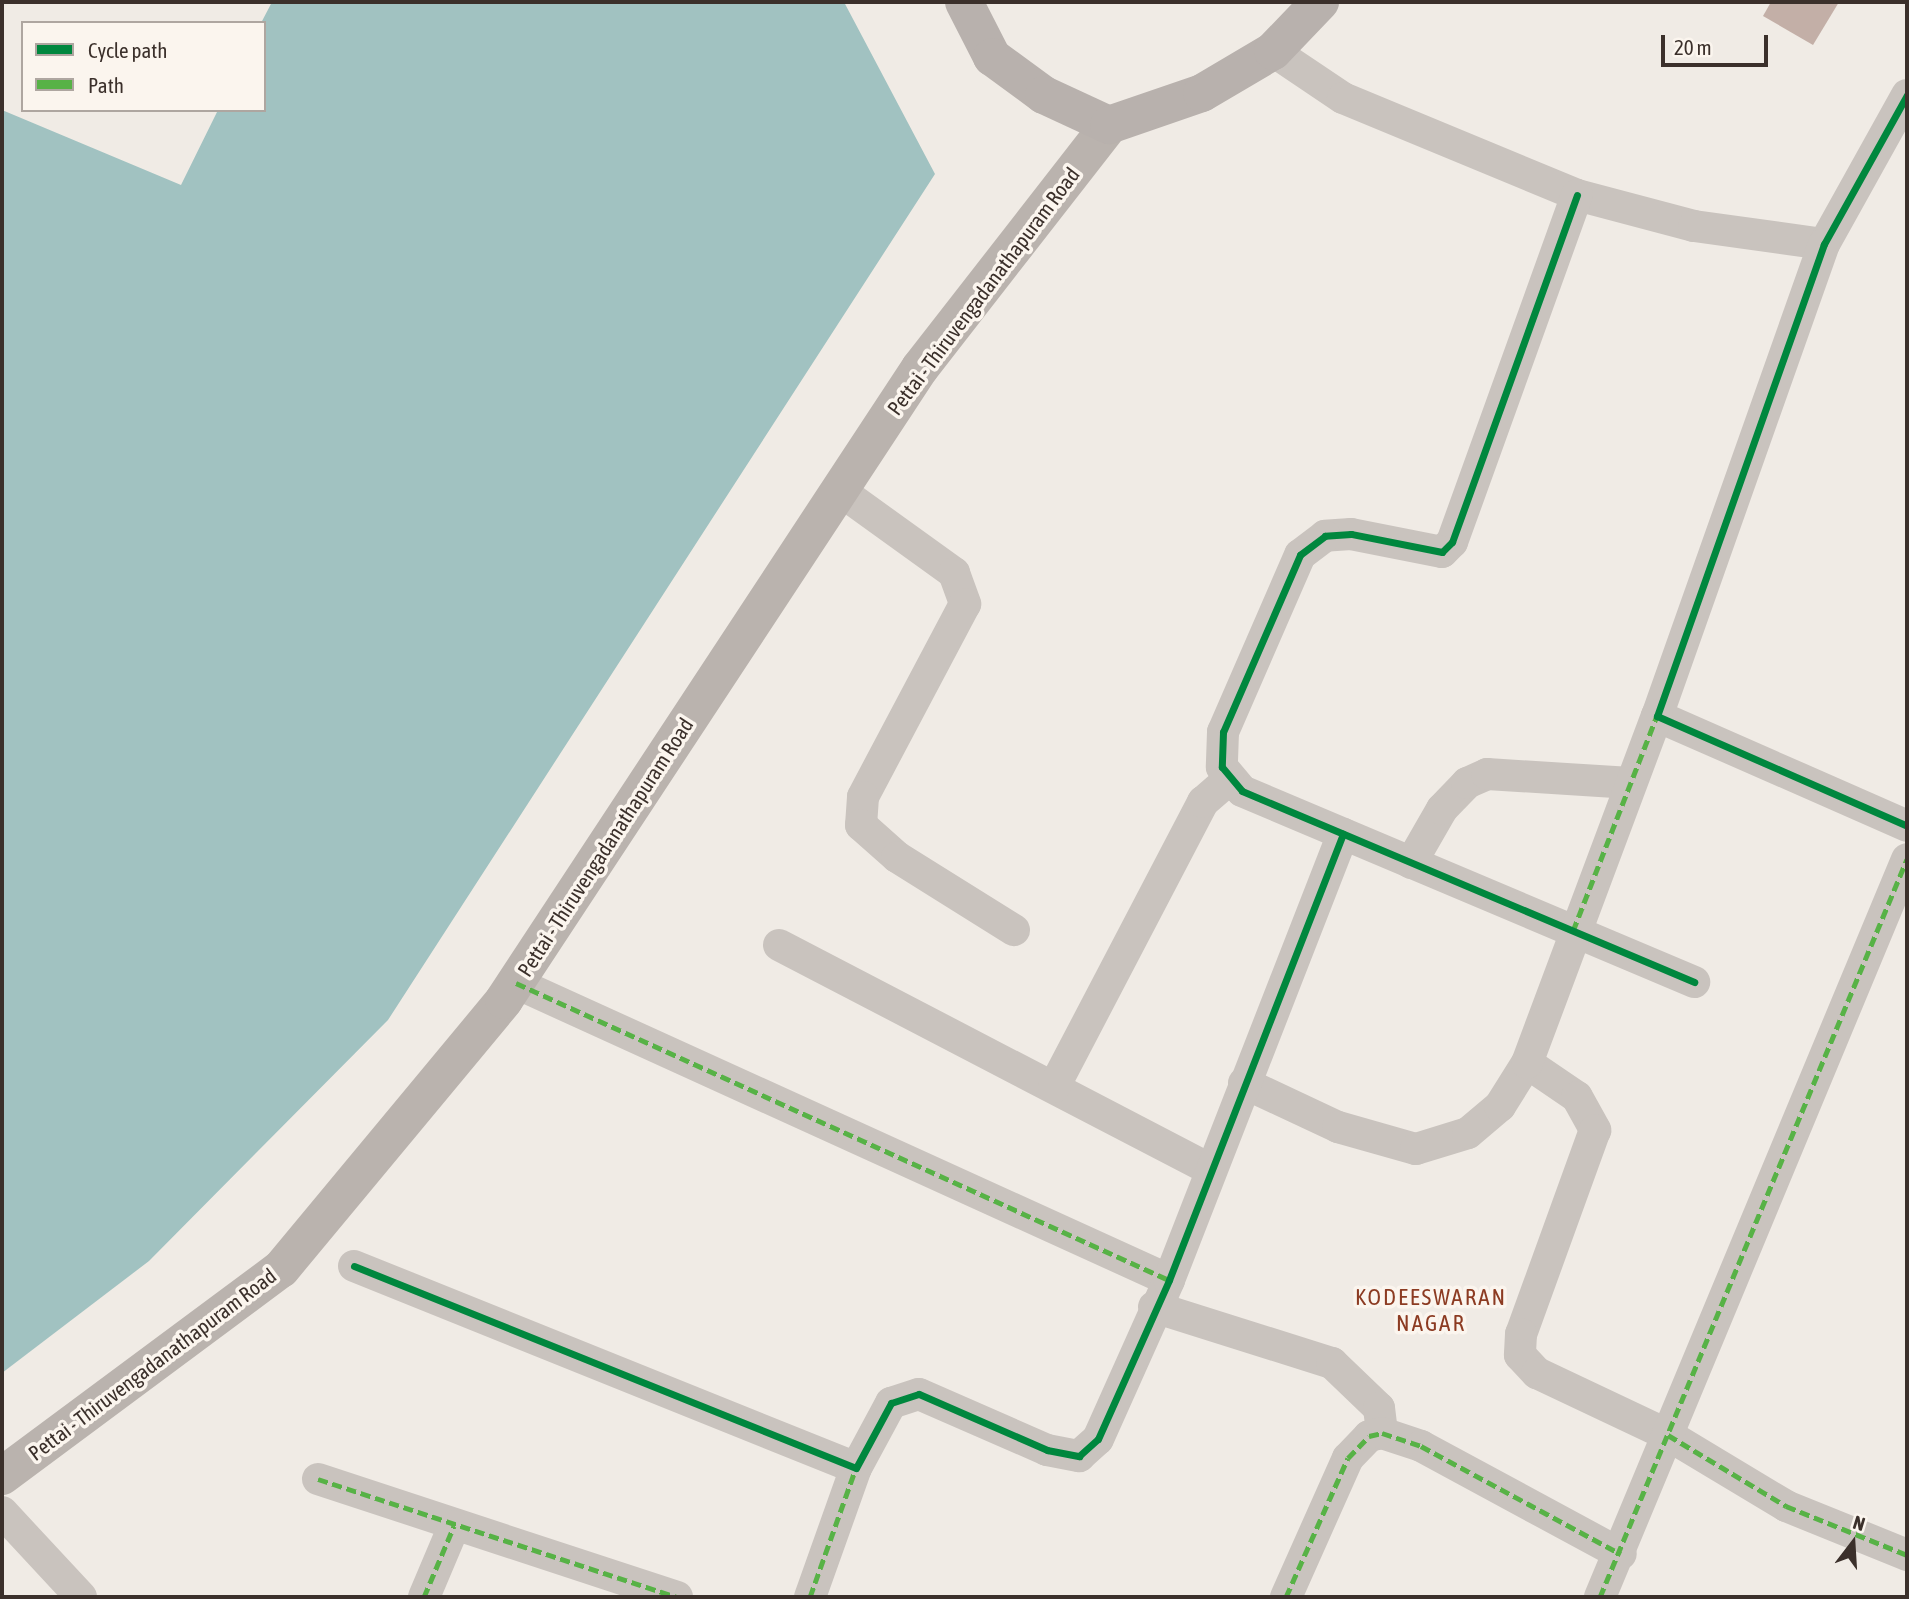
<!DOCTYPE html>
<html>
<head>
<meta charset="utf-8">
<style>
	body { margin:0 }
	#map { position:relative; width:1909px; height:1599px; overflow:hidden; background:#f0ebe5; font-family:"Asap Condensed",sans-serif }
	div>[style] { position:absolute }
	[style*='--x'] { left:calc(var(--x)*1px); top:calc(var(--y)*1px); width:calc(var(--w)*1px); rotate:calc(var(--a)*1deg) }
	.water>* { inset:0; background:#a1c2c1 }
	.building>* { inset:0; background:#c3afa7 }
	.minor>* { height:32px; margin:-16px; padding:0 16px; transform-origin:16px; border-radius:16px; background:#c9c3be }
	.secondary>* { height:38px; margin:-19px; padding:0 19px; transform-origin:19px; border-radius:19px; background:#bab3ae }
	.primary>* { height:38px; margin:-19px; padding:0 19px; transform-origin:19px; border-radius:19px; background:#b8b1ad }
	.quiet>* { height:5px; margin-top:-2.5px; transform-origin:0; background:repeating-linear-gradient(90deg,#57b246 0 10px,transparent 0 15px) }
	.cycleway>* { height:7px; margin:-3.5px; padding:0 3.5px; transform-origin:3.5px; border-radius:3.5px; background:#00873e }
	span { translate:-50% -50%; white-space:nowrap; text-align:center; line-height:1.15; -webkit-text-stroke:7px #fbf5ee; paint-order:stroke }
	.street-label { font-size:21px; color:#3b302b }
	.neighbourhood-label { font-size:23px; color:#8c3b22; letter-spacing:2px }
	.frame { position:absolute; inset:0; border:4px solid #3b302b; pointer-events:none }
	.legend { position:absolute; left:21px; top:21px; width:245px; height:91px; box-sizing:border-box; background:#fbf5ee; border:2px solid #aea6a0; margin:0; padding:9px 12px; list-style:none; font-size:21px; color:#3b302b }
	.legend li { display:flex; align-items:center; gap:14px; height:35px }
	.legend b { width:35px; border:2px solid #aea6a0 }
	.north { position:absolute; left:1818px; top:1508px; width:70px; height:70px; -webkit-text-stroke:5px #fbf5ee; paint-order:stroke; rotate:17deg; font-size:19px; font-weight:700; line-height:28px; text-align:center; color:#3b302b }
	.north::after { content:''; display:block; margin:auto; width:24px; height:32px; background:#3b302b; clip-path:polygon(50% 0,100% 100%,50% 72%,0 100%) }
	.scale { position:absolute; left:1661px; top:35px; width:107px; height:32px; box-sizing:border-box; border:4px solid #3b302b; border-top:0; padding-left:9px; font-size:21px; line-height:24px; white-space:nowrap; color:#3b302b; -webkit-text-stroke:5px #fbf5ee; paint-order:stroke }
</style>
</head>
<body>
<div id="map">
	<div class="water">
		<i style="clip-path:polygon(272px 2px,844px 2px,935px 174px,388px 1020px,149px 1261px,2px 1373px,2px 110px,181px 185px,218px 110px,264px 110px,261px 23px)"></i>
	</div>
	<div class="building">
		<i style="clip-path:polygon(1771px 2px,1839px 2px,1813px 45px,1763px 16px)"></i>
	</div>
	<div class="minor">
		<i style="--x:1273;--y:51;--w:84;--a:33.9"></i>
		<i style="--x:1343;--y:98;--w:253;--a:22.5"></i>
		<i style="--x:1577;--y:195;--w:121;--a:14.8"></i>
		<i style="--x:1694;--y:226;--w:131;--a:7.9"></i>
		<i style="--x:1907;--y:95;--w:171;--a:119.1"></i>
		<i style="--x:1824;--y:244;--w:501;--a:109.48"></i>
		<i style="--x:1657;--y:716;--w:273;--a:23.7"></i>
		<i style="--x:1577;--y:195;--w:369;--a:109.8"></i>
		<i style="--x:1452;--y:542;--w:14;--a:135"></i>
		<i style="--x:1442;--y:552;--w:93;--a:-168.8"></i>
		<i style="--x:1351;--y:534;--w:26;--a:176"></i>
		<i style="--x:1325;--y:536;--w:31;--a:143"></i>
		<i style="--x:1300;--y:555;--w:193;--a:113.5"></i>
		<i style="--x:1223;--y:732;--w:35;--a:92"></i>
		<i style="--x:1222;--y:767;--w:31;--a:50"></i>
		<i style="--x:1242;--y:791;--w:491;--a:22.9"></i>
		<i style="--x:839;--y:490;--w:142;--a:35.8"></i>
		<i style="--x:954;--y:573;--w:33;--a:70"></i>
		<i style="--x:965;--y:604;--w:218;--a:117.9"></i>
		<i style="--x:863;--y:797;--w:28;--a:94"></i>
		<i style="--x:861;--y:825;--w:48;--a:41.6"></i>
		<i style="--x:897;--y:857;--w:138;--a:32"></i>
		<i style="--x:1411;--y:863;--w:62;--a:-60.1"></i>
		<i style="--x:1442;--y:809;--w:36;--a:-46"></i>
		<i style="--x:1467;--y:783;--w:22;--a:-24"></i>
		<i style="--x:1487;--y:774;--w:144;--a:3.6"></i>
		<i style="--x:779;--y:945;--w:486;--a:27.5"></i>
		<i style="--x:516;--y:983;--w:717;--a:24.46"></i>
		<i style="--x:1527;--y:1063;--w:60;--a:34.2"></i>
		<i style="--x:1577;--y:1097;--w:38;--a:61"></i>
		<i style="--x:1595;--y:1130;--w:217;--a:109.9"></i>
		<i style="--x:1521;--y:1334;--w:21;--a:93"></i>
		<i style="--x:1520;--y:1355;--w:25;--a:47"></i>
		<i style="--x:1537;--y:1373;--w:145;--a:25.3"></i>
		<i style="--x:1668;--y:1435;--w:138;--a:31"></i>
		<i style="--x:1786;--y:1506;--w:131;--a:22"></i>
		<i style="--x:1244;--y:1083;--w:104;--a:25.1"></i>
		<i style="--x:1338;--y:1127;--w:81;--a:15.8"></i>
		<i style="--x:1416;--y:1149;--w:54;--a:-17.1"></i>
		<i style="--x:1468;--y:1133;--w:42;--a:-40.2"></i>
		<i style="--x:1500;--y:1106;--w:51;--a:-57.9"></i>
		<i style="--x:1527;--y:1063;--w:371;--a:-69.5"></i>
		<i style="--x:1054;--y:1087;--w:322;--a:-62.4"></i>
		<i style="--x:1203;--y:802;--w:33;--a:-41"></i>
		<i style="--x:354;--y:1266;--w:541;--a:21.92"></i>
		<i style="--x:856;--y:1468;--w:74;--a:-61.7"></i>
		<i style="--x:891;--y:1403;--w:29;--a:-18"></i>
		<i style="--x:919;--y:1394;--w:140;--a:23.6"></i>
		<i style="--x:1047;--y:1450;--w:33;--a:11"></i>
		<i style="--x:1079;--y:1456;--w:25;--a:-42"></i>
		<i style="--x:1098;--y:1439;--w:174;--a:-65.9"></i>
		<i style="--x:1169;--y:1280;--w:479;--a:-68.7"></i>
		<i style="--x:1154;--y:1307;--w:187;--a:17.5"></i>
		<i style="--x:1332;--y:1363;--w:65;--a:43.8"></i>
		<i style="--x:1379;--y:1408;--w:25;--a:83"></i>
		<i style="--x:318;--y:1479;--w:378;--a:18.2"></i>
		<i style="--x:2;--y:1512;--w:116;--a:47.1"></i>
		<i style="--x:424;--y:1597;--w:77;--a:-67.1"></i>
		<i style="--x:810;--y:1597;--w:137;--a:-70.4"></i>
		<i style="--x:1286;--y:1597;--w:152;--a:-66"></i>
		<i style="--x:1348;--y:1458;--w:30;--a:-46"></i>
		<i style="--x:1369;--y:1436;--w:13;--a:-13"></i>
		<i style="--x:1382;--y:1433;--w:41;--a:18.4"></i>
		<i style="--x:1421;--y:1446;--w:227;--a:28.4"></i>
		<i style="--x:1600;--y:1597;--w:799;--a:-67.41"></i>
	</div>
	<div class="secondary">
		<i style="--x:2;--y:1476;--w:347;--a:-36.6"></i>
		<i style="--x:281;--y:1269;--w:349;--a:-50.3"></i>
		<i style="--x:504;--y:1000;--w:757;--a:-56.65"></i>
		<i style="--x:920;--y:368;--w:308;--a:-52.1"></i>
	</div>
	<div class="primary">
		<i style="--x:964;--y:2;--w:62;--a:63"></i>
		<i style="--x:992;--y:57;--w:64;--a:36.2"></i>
		<i style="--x:1044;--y:95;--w:72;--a:24.8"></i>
		<i style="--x:1109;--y:125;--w:98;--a:-19"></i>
		<i style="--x:1202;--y:93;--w:82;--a:-30.6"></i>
		<i style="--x:1273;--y:51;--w:68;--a:-46.2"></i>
	</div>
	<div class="quiet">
		<i style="--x:1573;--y:931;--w:231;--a:-68.7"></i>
		<i style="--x:516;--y:983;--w:717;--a:24.46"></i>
		<i style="--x:1668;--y:1435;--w:138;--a:31"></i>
		<i style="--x:1786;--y:1506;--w:131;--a:22"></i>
		<i style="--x:318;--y:1479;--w:378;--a:18.2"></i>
		<i style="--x:424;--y:1597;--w:77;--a:-67.1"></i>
		<i style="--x:810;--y:1597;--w:137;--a:-70.4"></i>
		<i style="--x:1286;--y:1597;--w:152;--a:-66"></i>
		<i style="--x:1348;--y:1458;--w:30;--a:-46"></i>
		<i style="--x:1369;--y:1436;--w:13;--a:-13"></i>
		<i style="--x:1382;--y:1433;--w:41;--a:18.4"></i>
		<i style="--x:1421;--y:1446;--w:227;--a:28.4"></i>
		<i style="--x:1600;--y:1597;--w:799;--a:-67.41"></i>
	</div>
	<div class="cycleway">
		<i style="--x:1907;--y:95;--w:171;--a:119.1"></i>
		<i style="--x:1824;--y:244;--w:501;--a:109.48"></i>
		<i style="--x:1657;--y:716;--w:273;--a:23.7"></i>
		<i style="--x:1577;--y:195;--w:369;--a:109.8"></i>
		<i style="--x:1452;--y:542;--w:14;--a:135"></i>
		<i style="--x:1442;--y:552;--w:93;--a:-168.8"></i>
		<i style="--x:1351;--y:534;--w:26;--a:176"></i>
		<i style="--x:1325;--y:536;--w:31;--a:143"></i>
		<i style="--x:1300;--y:555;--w:193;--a:113.5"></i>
		<i style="--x:1223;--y:732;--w:35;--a:92"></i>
		<i style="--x:1222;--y:767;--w:31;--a:50"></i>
		<i style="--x:1242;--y:791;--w:491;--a:22.9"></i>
		<i style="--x:354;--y:1266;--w:541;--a:21.92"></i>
		<i style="--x:856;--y:1468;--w:74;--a:-61.7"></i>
		<i style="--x:891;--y:1403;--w:29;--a:-18"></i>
		<i style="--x:919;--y:1394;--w:140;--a:23.6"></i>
		<i style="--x:1047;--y:1450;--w:33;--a:11"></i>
		<i style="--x:1079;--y:1456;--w:25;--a:-42"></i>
		<i style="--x:1098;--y:1439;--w:174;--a:-65.9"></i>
		<i style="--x:1169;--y:1280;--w:479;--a:-68.7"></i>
	</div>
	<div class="street-label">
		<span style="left:983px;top:291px;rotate:-53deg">Pettai - Thiruvengadanathapuram Road</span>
		<span style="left:605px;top:847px;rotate:-57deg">Pettai - Thiruvengadanathapuram Road</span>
		<span style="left:152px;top:1364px;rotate:-37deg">Pettai - Thiruvengadanathapuram Road</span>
	</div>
	<div class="neighbourhood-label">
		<span style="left:1431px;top:1310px">KODEESWARAN<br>NAGAR</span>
	</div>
	<div class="frame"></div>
	<ul class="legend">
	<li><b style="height:9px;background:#00873e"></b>Cycle path</li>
	<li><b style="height:9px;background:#57b246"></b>Path</li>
	</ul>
	<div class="north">N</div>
	<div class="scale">20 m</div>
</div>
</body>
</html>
